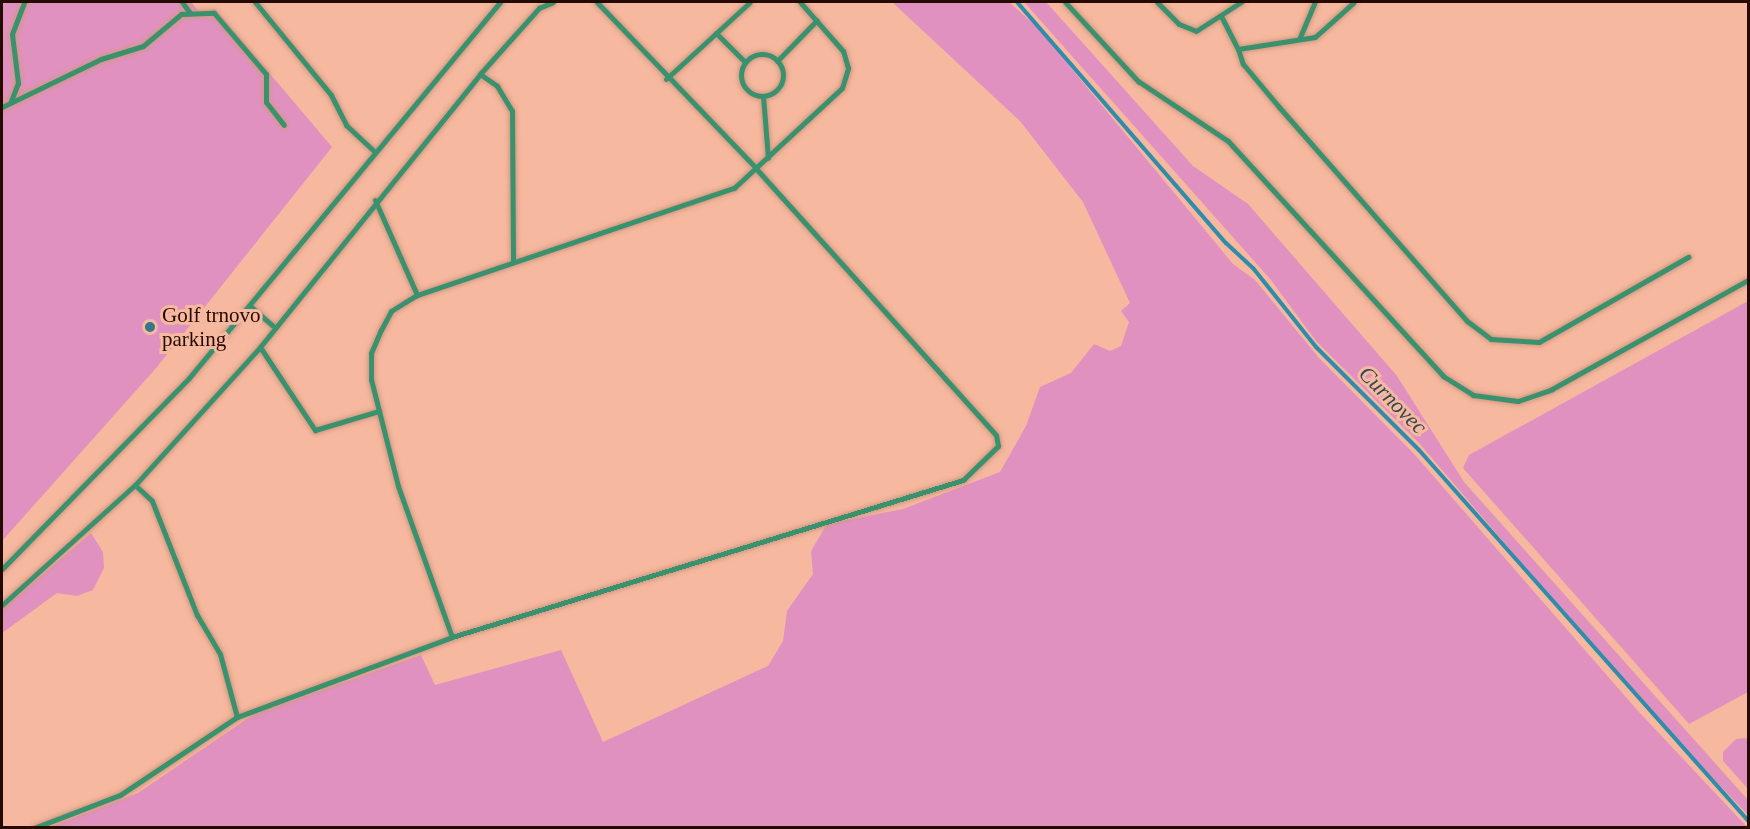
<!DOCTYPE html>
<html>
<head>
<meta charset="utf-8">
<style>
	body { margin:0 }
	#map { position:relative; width:1750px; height:829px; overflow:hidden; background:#f6b89e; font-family:Georgia,serif }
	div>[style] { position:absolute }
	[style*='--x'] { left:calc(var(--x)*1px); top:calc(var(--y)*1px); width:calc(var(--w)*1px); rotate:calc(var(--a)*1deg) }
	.green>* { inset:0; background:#e191c0 }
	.stream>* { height:4px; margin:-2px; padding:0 2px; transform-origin:2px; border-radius:2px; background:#308cab }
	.roads { filter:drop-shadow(0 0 2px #d09982) drop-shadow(0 0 2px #d09982) }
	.lane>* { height:5px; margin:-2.5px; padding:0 2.5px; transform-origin:2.5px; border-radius:2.5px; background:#3a916e }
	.lane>.ring { margin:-2.5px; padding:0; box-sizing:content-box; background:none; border:5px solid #3a916e; border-radius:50% }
	.dots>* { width:16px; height:16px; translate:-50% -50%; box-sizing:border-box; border:3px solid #f6b89e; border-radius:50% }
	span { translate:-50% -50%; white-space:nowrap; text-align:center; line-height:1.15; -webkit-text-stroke:6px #f6b89e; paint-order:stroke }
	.poi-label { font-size:21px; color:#250a01 }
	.left { translate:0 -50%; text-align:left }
	.water-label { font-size:22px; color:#2c4853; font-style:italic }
	.frame { position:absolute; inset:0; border:3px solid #250a01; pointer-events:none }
</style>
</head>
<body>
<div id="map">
	<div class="green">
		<i style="clip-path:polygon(2px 2px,191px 2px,200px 13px,215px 9px,332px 147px,157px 367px,2px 541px)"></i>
		<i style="clip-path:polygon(892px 2px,1009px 2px,1037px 27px,1233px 264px,1255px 280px,1319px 358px,1415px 455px,1638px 711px,1748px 828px,47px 828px,138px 793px,254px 714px,421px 655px,435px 685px,561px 650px,603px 742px,768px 666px,783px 641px,787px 611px,813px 574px,811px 551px,827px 524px,903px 509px,1000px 472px,1026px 426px,1040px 387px,1071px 373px,1094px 344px,1110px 351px,1121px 346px,1129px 322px,1121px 311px,1130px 303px,1083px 202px,1020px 121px)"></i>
		<i style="clip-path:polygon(1024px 2px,1046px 2px,1193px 166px,1248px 204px,1397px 376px,1464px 482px,1748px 800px,1748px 815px,1644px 706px,1419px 443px,1316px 341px,1271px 280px)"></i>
		<i style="clip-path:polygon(1748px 301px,1748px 692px,1689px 724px,1463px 468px,1469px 455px)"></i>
		<i style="clip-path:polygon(91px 533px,103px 552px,104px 568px,93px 590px,77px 596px,57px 593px,2px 633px,2px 609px)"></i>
		<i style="clip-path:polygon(1748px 738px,1748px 789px,1723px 761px,1723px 752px,1736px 739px)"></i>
	</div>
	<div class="stream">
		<i style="--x:1017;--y:2;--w:319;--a:49.1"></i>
		<i style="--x:1226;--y:243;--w:37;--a:43"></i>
		<i style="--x:1253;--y:268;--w:101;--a:51.4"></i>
		<i style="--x:1316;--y:347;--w:146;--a:45"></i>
		<i style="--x:1419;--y:450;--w:495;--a:48.4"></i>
	</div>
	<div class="roads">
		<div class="lane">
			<i style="--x:182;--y:2;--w:14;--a:54"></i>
			<i style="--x:255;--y:2;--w:120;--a:50.7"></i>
			<i style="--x:331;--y:95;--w:34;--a:63"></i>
			<i style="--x:346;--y:125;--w:40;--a:43"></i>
			<i style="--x:1065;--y:2;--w:108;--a:47.3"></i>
			<i style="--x:1138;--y:81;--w:108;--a:33.7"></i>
			<i style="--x:1228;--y:141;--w:319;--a:47.5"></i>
			<i style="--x:1443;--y:376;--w:36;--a:32"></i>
			<i style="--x:1473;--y:395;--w:45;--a:7.6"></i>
			<i style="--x:1518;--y:401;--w:36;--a:-19"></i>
			<i style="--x:1552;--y:389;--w:224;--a:-29.1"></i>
			<i style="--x:1157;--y:2;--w:31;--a:45"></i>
			<i style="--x:1179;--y:24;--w:18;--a:22"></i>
			<i style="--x:1196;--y:31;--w:54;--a:-32.8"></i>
			<i style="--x:1221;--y:16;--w:37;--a:63"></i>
			<i style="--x:1238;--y:49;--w:78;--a:-8.9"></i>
			<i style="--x:1315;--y:37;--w:52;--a:-41.9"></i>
			<i style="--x:716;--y:33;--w:41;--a:45"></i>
			<i style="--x:1300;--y:37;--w:38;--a:-67"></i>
			<i style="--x:1238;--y:49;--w:16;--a:72"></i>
			<i style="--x:1243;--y:64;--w:56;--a:50.1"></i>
			<i style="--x:1279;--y:107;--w:285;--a:48.7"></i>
			<i style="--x:1467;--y:321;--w:30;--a:37"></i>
			<i style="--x:1491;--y:339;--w:48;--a:3.6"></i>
			<i style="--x:1539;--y:342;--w:172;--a:-29.7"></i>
			<i class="ring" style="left:741px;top:54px;width:37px;height:37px"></i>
			<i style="--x:777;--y:61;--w:57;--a:-45.7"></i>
			<i style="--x:480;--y:74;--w:21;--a:35"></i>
			<i style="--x:497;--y:86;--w:29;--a:59"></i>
			<i style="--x:512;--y:111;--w:149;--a:89.6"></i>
			<i style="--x:666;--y:79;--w:114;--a:-42.5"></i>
			<i style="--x:763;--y:96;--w:62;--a:85.4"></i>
			<i style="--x:11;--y:101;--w:19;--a:-69"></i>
			<i style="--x:18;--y:83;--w:49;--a:-97"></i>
			<i style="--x:12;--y:34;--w:34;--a:-69"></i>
			<i style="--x:2;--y:107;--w:110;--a:-25.9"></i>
			<i style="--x:101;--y:59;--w:44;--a:-17.2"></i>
			<i style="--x:143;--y:46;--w:50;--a:-40.1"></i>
			<i style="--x:181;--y:14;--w:33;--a:-2"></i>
			<i style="--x:214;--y:13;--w:80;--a:49.6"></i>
			<i style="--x:266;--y:74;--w:28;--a:90"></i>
			<i style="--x:266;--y:102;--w:29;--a:52"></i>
			<i style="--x:375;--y:200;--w:104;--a:66.1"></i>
			<i style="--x:250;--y:306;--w:30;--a:41"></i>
			<i style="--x:260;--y:347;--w:100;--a:56.5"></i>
			<i style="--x:315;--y:430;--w:67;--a:-16.5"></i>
			<i style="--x:135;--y:485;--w:23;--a:43"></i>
			<i style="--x:152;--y:501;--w:123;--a:68.5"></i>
			<i style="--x:197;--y:615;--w:45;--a:59.5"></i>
			<i style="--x:220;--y:654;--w:65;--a:74.9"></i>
			<i style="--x:2;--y:569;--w:267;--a:-45.6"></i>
			<i style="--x:189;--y:378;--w:488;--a:-50.4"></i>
			<i style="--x:2;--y:605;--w:179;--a:-42.1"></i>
			<i style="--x:135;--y:485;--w:186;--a:-47.8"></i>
			<i style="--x:260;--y:347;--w:351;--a:-51.1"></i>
			<i style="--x:480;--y:74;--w:89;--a:-48.2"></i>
			<i style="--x:539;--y:8;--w:15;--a:-23"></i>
			<i style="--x:452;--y:637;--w:160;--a:-109.7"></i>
			<i style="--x:398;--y:486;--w:110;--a:-104.2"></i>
			<i style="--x:371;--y:379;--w:26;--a:-90"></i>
			<i style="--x:371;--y:353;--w:25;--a:-67"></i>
			<i style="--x:381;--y:330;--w:21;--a:-62"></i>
			<i style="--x:391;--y:311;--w:31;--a:-32"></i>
			<i style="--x:417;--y:295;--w:335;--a:-18.7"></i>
			<i style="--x:734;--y:188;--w:147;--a:-42.8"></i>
			<i style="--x:842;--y:88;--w:21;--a:-73"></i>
			<i style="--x:848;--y:68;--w:18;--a:-106"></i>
			<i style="--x:843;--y:51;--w:65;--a:-131.3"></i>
			<i style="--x:34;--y:828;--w:92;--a:-21"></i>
			<i style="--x:120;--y:795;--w:141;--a:-33.7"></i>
			<i style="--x:237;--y:717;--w:229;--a:-20.4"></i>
			<i style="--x:452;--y:637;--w:535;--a:-17.08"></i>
			<i style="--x:963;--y:480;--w:49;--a:-44.2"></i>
			<i style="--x:998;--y:446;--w:11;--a:-100"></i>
			<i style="--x:996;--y:435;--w:359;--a:-132"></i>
			<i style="--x:756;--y:168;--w:230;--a:-133.8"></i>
		</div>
	</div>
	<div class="dots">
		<i style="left:150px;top:327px;background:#37758b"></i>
	</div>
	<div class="poi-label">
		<span class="left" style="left:162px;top:327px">Golf trnovo<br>parking</span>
	</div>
	<div class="water-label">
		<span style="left:1393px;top:400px;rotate:45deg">Curnovec</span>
	</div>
	<div class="frame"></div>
</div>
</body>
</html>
